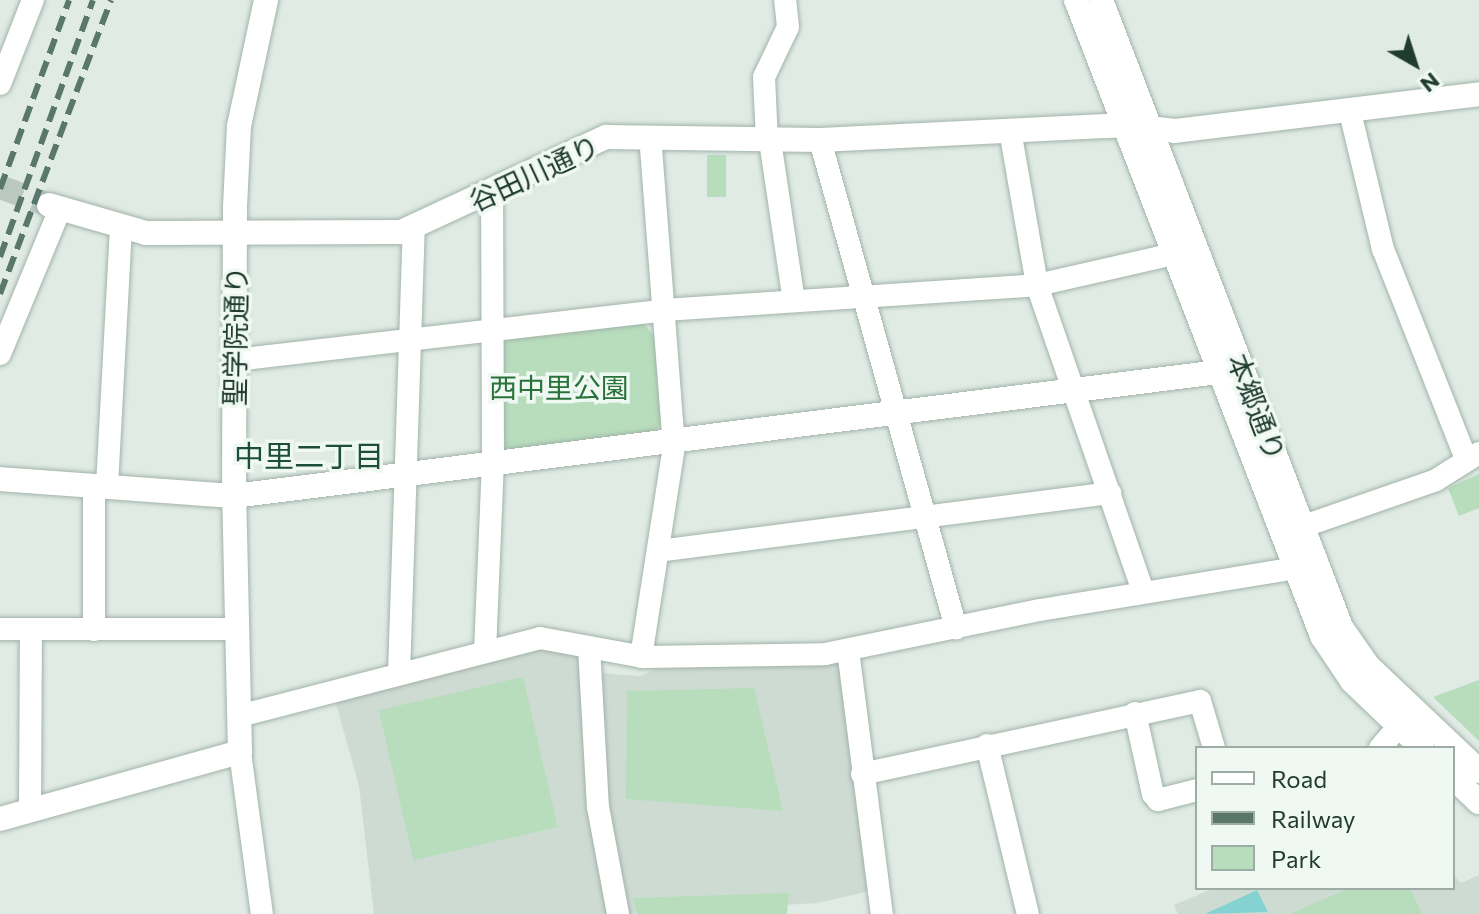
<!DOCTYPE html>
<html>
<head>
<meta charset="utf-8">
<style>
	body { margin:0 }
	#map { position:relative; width:1479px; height:914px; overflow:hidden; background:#dfebe4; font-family:Commissioner,"Noto Sans JP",sans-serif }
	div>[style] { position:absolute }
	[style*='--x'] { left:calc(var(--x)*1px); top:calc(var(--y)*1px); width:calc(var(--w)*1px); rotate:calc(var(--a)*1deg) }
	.built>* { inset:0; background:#cedbd3 }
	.green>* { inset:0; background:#b7ddbc; transform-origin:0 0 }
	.water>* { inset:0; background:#85d2d2 }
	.tertiary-tunnel>* { height:24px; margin-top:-12px; transform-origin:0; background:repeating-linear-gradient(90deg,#b9c8c0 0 24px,transparent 0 36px) }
	.roads { filter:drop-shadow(0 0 2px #a2b3aa) drop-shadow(0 0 2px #a2b3aa) }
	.minor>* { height:22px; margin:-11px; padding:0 11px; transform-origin:11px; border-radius:11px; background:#fff }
	.tertiary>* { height:24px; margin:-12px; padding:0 12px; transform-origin:12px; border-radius:12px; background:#fff }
	.secondary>* { height:24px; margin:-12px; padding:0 12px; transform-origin:12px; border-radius:12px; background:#fff }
	.rail>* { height:6px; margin-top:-3px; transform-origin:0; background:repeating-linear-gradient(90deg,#5a776b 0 16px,transparent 0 24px) }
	span { translate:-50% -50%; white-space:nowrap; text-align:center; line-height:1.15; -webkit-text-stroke:7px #f0f8f3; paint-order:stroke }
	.street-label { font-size:28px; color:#203c30 }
	.park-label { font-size:28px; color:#29733a }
	.neighbourhood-label { font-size:30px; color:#1c4e3a }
	.legend { position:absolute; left:1195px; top:746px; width:260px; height:144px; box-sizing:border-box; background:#f0f8f3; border:2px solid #9dada5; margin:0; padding:10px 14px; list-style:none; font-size:24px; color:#203c30 }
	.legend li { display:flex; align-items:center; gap:16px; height:40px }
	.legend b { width:40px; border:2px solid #9dada5 }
	.north { position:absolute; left:1375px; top:24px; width:80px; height:80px; -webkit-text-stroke:6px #f0f8f3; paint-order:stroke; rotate:141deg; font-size:22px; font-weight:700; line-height:32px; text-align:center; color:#203c30 }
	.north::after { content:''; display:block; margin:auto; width:28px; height:36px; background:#203c30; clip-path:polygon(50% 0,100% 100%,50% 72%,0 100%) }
</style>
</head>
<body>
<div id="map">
	<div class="built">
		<i style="clip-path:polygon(541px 647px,585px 656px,615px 914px,374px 914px,359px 786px,335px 700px)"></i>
		<i style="clip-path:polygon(843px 661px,875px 890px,817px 903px,630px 914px,606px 789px,601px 673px,640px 676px,657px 669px)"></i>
		<i style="clip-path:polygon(1453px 875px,1461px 883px,1479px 875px,1479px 914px,1178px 914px,1174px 905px,1214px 888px,1453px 888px)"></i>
	</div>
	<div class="green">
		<i style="left:707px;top:155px;width:19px;height:42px"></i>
		<i style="clip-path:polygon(639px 318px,658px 340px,665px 420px,655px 431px,498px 452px,500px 337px)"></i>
		<i style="clip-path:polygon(1479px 474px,1479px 508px,1459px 516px,1448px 488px)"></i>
		<i style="left:523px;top:677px;width:154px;height:148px;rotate:77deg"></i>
		<i style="clip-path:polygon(1479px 680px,1479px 741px,1433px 697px)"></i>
		<i style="clip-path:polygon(754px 688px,783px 811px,626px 799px,627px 691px)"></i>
		<i style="clip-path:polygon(1349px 888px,1410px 888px,1422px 914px,1290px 914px)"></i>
		<i style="clip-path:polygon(789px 893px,787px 914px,637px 914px,633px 898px)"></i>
	</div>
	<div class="water">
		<i style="clip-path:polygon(1257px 890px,1268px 912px,1205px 914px)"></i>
	</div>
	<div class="tertiary-tunnel">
		<i style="--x:0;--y:187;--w:52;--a:20.2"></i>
	</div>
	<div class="roads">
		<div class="minor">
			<i style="--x:0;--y:84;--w:90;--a:-68.6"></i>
			<i style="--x:1350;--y:112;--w:141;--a:76.5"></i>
			<i style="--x:1383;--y:249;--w:226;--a:68.4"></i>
			<i style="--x:1010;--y:130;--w:157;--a:80.1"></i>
			<i style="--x:1037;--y:285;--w:324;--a:70.9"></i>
			<i style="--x:820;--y:140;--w:507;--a:74.43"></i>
			<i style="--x:767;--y:141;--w:64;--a:-92.7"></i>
			<i style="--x:764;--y:77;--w:55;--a:-64.4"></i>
			<i style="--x:788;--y:27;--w:27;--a:-96"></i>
			<i style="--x:770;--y:141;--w:162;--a:81.5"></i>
			<i style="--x:0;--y:354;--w:157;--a:-67.5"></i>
			<i style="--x:235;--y:360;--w:432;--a:-6.6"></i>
			<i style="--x:664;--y:310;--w:374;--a:-3.8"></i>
			<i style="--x:1037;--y:285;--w:145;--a:-12.8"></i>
			<i style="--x:107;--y:486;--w:257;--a:-86.9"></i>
			<i style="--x:1287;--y:532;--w:158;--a:-19.2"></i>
			<i style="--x:1436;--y:480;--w:51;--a:-32.1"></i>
			<i style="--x:658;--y:551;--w:456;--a:-7.3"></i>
			<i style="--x:0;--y:629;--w:237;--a:0"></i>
			<i style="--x:94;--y:630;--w:144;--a:-90"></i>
			<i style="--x:589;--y:647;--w:160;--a:86.8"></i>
			<i style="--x:598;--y:807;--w:109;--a:79.4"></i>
			<i style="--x:848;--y:650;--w:266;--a:82.7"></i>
			<i style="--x:485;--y:652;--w:189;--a:-87.6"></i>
			<i style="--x:493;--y:463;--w:273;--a:-90.2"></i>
			<i style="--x:641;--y:657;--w:213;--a:-81.1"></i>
			<i style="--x:674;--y:447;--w:310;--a:-94.4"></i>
			<i style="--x:399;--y:674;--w:445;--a:-88.1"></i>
			<i style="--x:1135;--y:713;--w:83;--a:77.5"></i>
			<i style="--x:1153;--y:794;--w:8;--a:50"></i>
			<i style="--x:1158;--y:800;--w:40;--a:-14.4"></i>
			<i style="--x:239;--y:716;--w:311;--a:-14.5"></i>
			<i style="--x:540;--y:638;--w:106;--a:10.4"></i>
			<i style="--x:644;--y:657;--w:181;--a:-0.9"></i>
			<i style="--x:825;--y:654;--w:219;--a:-11.6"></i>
			<i style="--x:1040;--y:610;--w:259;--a:-9.3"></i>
			<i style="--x:1296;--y:568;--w:14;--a:-45"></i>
			<i style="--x:987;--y:745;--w:174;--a:76.4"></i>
			<i style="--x:1380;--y:748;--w:29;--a:-49"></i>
			<i style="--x:240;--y:752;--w:163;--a:82.3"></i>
			<i style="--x:862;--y:774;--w:346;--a:-12.2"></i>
			<i style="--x:1200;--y:701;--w:49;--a:73.4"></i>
			<i style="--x:30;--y:810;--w:180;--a:-89.7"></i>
		</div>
		<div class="tertiary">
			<i style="--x:49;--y:205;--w:101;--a:16.1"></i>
			<i style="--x:146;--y:233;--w:255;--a:-0.2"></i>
			<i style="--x:401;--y:232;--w:226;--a:-24.9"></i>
			<i style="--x:606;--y:137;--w:214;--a:0.8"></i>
			<i style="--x:820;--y:140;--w:304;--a:-2.8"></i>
			<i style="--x:1124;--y:125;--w:51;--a:6.7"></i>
			<i style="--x:1175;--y:131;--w:306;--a:-6.9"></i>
			<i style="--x:0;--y:479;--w:235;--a:4.2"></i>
			<i style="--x:234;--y:496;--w:992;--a:-7.18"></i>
			<i style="--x:0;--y:819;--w:249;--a:-15.6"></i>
			<i style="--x:240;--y:752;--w:256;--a:-91.3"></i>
			<i style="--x:234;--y:496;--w:289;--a:-89.8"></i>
			<i style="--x:235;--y:207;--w:81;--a:-87.2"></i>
			<i style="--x:239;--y:126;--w:129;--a:-77.9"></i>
		</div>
		<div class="secondary">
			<i style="--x:1076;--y:0;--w:682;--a:68.85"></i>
			<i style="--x:1322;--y:636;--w:54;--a:56.3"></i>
			<i style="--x:1352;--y:681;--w:97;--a:43.7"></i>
			<i style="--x:1101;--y:0;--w:671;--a:69.05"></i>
			<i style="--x:1341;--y:627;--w:47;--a:55.3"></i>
			<i style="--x:1368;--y:666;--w:153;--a:43.4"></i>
			<i style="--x:1453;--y:777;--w:36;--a:44"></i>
		</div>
	</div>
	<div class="rail">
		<i style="--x:0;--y:189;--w:201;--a:-69.9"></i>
		<i style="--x:0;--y:257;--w:273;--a:-70.1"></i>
		<i style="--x:0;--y:294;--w:314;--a:-69.3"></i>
	</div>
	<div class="street-label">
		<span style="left:534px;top:173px;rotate:-25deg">谷田川通り</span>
		<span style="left:235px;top:336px;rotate:-89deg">聖学院通り</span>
		<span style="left:1257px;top:407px;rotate:69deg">本郷通り</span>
	</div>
	<div class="park-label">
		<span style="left:559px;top:387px">西中里公園</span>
	</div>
	<div class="neighbourhood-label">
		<span style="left:309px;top:455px">中里二丁目</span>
	</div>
	<ul class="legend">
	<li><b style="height:10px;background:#fff"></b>Road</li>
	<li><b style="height:10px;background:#5a776b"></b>Railway</li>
	<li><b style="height:22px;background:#b7ddbc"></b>Park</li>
	</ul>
	<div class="north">N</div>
</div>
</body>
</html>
